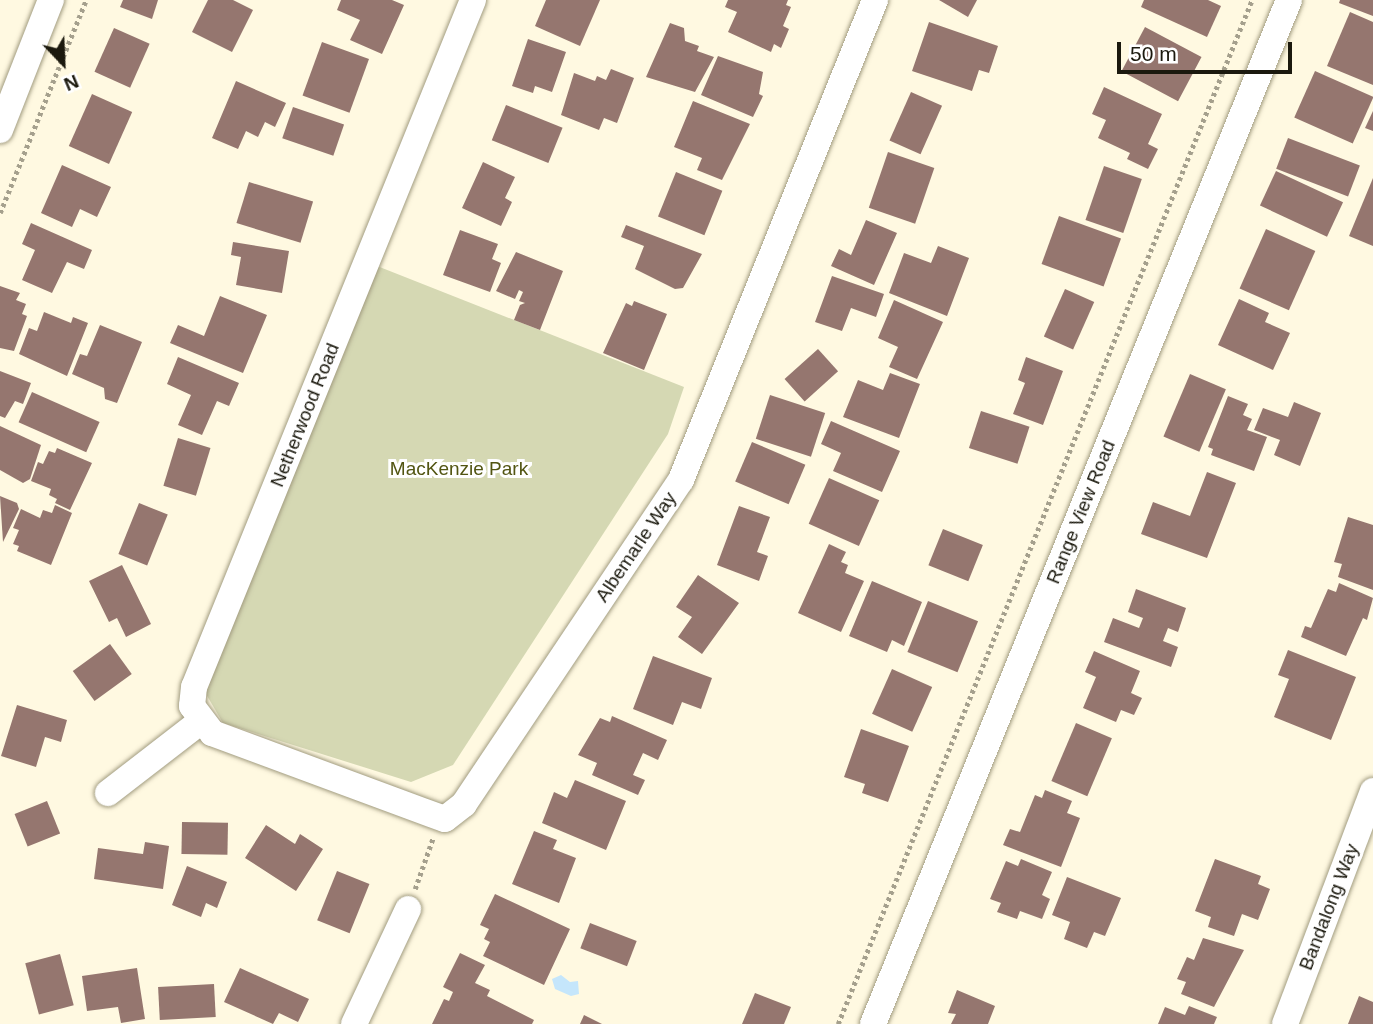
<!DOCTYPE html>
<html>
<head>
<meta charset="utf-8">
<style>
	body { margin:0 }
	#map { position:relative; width:1373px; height:1024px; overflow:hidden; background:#fff9e1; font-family:Arial,sans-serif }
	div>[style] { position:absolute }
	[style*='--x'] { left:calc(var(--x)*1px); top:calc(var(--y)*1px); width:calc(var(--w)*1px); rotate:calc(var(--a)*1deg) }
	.green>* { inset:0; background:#d5d8b3 }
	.water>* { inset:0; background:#c5e6fb }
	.building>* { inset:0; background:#95766f; transform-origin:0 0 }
	.path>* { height:4.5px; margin-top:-2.25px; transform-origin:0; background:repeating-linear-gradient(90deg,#a5a08d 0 3.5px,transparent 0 7px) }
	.roads { filter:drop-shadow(0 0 2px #a29c80) drop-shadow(0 0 2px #a29c80) }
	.street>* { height:26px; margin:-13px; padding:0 13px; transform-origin:13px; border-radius:13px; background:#fff }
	span { translate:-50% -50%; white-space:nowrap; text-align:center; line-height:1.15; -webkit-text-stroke:6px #fff; paint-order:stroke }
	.street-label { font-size:19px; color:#1b190e }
	.park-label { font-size:19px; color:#525512 }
	.north { position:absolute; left:28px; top:28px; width:70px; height:70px; -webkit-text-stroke:5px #fff; paint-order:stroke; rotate:157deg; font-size:19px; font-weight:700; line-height:28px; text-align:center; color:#1b190e }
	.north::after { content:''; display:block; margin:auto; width:24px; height:32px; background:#1b190e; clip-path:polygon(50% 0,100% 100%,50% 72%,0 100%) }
	.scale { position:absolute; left:1117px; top:42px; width:175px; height:32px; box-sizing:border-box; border:4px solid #1b190e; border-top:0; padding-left:9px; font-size:21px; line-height:24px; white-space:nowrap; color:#1b190e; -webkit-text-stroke:5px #fff; paint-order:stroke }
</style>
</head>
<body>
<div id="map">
	<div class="green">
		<i style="clip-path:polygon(372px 264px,684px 387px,668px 434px,453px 765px,411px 782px,223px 723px,203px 689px)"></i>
	</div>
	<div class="water">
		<i style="clip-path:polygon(561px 975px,570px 982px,578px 981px,579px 994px,571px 996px,555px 989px,552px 979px)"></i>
	</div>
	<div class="building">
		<i style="clip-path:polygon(123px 0,158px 0,152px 19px,120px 7px)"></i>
		<i style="clip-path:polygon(208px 0,233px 0,253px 10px,232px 52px,192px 32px)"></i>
		<i style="clip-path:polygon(341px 0,392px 0,404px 5px,382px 54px,350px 40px,360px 20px,337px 10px)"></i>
		<i style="clip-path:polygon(546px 0,600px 0,580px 46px,535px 26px)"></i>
		<i style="clip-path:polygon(728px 0,788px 0,786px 5px,791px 7px,783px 26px,789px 29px,781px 48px,774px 44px,771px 52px,728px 32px,737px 12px,725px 7px)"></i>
		<i style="clip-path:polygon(939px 0,977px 0,968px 17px)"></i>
		<i style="clip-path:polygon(1144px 0,1208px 0,1221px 6px,1207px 37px,1141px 7px)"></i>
		<i style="clip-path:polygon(1340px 0,1373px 0,1373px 16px,1339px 3px)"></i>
		<i style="clip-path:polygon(1350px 12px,1373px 22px,1373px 85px,1327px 66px)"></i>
		<i style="clip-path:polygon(929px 22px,998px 46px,989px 73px,979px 70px,972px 91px,912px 71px)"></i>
		<i style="clip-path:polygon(670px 23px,684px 28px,685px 41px,699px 46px,697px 51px,714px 57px,695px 92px,646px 77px)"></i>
		<i style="left:1145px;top:27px;width:64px;height:50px;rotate:28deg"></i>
		<i style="left:114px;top:28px;width:39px;height:48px;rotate:24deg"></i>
		<i style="clip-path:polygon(528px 39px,566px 52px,552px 92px,535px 86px,533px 93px,512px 86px)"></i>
		<i style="left:322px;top:42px;width:50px;height:57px;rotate:20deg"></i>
		<i style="clip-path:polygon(718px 56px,763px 72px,759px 94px,763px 96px,753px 117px,701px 95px)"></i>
		<i style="clip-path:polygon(611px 69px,634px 78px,617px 123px,604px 118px,599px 130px,561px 115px,574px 73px,595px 81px,597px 76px,606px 80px)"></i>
		<i style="left:1315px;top:71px;width:64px;height:51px;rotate:24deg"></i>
		<i style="clip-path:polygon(236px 81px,286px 103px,275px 127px,265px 122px,258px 137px,246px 131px,238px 149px,212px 138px)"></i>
		<i style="clip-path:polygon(1104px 87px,1162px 114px,1148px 144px,1158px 149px,1148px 169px,1127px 159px,1130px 153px,1098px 138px,1106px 120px,1092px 114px)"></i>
		<i style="left:911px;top:92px;width:34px;height:53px;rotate:24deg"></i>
		<i style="left:92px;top:94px;width:44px;height:57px;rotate:24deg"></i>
		<i style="clip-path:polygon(693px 101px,750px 124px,722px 180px,697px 170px,702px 158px,674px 147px)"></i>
		<i style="left:506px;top:105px;width:61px;height:38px;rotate:22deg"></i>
		<i style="left:293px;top:107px;width:54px;height:33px;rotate:19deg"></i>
		<i style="clip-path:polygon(1373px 111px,1373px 131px,1365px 128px)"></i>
		<i style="left:1288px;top:138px;width:77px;height:33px;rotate:21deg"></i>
		<i style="left:888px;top:152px;width:49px;height:59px;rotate:19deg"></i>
		<i style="clip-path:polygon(483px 162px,515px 177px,505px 198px,512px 202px,501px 226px,462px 208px)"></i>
		<i style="clip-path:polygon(62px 165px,111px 187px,97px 217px,80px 209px,72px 227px,41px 213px)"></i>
		<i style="left:1104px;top:166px;width:40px;height:57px;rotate:19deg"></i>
		<i style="left:1276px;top:171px;width:74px;height:38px;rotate:25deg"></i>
		<i style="left:676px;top:172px;width:50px;height:48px;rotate:22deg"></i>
		<i style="clip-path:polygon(1373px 178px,1373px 246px,1349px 236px)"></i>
		<i style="left:249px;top:182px;width:67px;height:43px;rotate:17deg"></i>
		<i style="left:1059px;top:216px;width:66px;height:51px;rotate:20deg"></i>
		<i style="clip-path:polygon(866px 220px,897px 233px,874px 285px,831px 266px,839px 249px,851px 255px)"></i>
		<i style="clip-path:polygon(31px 223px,92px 250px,84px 269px,67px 262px,52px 293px,22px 280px,35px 250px,22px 244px)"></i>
		<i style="clip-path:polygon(626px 225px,702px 254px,683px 288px,675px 289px,635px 269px,644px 246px,621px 237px)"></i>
		<i style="left:1266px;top:229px;width:54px;height:65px;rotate:24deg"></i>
		<i style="clip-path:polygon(460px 230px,498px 244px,492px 259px,501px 263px,490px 292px,443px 275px)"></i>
		<i style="clip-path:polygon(233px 242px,289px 251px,282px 293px,236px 285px,241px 257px,231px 255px)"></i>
		<i style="clip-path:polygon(938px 246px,969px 258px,947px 316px,889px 293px,904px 253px,931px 263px)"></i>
		<i style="clip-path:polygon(516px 252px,563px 271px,540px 330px,514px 320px,520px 305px,525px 303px,519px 301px,523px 292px,519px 290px,515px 299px,496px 291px)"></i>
		<i style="clip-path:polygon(832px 276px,884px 294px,876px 317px,851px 308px,842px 331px,815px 322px)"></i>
		<i style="clip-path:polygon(0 286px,20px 293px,16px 300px,26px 304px,22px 314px,27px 316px,14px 351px,0 348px)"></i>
		<i style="left:1065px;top:289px;width:32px;height:52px;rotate:24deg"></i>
		<i style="clip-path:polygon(220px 296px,267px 315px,243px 373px,170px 343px,178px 325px,204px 336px)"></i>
		<i style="clip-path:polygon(1239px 299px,1269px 313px,1265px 322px,1290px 333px,1273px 370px,1218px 345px)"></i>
		<i style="clip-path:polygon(894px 300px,943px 322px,917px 379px,889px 367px,898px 347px,878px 338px)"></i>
		<i style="clip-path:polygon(634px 301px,667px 314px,644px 370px,603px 353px,626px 303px,632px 306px)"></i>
		<i style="clip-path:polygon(44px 312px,71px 323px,73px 317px,88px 323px,67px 376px,19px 354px,29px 328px,37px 331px)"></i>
		<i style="clip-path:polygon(100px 325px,142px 342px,117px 403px,105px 399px,104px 388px,72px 374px,80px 354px,87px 356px)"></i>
		<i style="left:818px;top:349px;width:30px;height:45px;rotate:48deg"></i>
		<i style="clip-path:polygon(178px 357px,239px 383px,229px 406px,217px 401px,202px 435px,178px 425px,191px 395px,167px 384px)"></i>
		<i style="clip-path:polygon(1026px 357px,1063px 371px,1043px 425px,1013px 414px,1025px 383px,1018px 380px)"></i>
		<i style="clip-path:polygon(0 371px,31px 383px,23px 404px,15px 401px,5px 418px,0 416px)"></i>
		<i style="clip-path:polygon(890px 373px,920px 384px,899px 438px,843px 417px,858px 380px,883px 390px)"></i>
		<i style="left:1190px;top:374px;width:39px;height:68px;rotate:23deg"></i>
		<i style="left:32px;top:392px;width:74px;height:33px;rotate:24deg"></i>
		<i style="left:770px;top:395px;width:58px;height:46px;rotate:18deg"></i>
		<i style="clip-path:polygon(1228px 396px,1248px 404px,1243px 415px,1252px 419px,1247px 430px,1267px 437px,1254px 471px,1211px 455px,1213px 449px,1208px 447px)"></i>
		<i style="clip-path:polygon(1294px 402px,1321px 413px,1300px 466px,1274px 455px,1280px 440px,1254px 430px,1263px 408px,1288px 417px)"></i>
		<i style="left:981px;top:411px;width:51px;height:39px;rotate:18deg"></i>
		<i style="clip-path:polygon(831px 421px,900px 451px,882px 492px,833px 471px,841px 453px,821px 444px)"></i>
		<i style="clip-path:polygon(0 426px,41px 445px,30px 479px,23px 483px,0 470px)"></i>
		<i style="left:178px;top:438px;width:34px;height:50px;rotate:17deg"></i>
		<i style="left:752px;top:442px;width:58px;height:43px;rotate:23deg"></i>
		<i style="clip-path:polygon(57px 448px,92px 463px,70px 510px,55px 503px,57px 499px,49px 495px,51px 489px,31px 481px,38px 462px,43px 464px,49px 451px,55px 453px)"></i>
		<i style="clip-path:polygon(1207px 472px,1236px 483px,1207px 558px,1141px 534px,1153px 502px,1190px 516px)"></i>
		<i style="left:829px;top:478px;width:55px;height:50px;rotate:24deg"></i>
		<i style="clip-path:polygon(0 496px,17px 503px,19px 509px,3px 542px)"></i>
		<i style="left:139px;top:503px;width:31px;height:55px;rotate:22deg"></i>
		<i style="clip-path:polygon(55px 505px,72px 513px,51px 565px,17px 551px,19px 546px,13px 544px,19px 530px,13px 528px,21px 509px,40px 518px,43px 510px,52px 513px)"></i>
		<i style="clip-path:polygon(739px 506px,770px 517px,757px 552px,768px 556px,759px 581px,717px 565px)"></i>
		<i style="clip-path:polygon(1348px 517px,1373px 525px,1373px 590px,1338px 577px,1342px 564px,1334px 562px)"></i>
		<i style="left:943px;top:529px;width:43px;height:39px;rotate:22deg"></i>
		<i style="clip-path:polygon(829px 544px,846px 552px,841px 562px,848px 565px,845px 573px,864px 581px,841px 632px,798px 613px)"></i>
		<i style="clip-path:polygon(122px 565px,151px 624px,126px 637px,117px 618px,109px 622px,89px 581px)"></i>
		<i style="clip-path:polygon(698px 575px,739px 603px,702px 654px,678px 637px,692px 617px,676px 607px)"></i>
		<i style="clip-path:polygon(872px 581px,922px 602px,904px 646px,892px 640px,887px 652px,849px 636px)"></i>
		<i style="clip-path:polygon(1339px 583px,1373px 598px,1367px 620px,1363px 618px,1346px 656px,1301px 637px,1305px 626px,1311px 628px,1328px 589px,1336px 592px)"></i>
		<i style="clip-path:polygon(1136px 589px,1186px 608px,1178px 632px,1168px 628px,1163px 641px,1178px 647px,1171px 667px,1104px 642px,1113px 618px,1139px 628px,1143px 618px,1128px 612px)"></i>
		<i style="left:928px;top:601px;width:54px;height:55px;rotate:22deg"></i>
		<i style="left:110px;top:644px;width:37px;height:46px;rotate:54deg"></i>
		<i style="clip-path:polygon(1288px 650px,1356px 677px,1331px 740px,1274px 717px,1289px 679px,1278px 675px)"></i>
		<i style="clip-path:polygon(1094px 651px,1140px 671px,1131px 693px,1142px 698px,1134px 715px,1121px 710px,1116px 722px,1083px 708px,1096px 677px,1085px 672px)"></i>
		<i style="clip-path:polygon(653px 656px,712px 678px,701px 709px,682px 702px,673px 725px,633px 709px)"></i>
		<i style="left:892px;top:669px;width:44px;height:49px;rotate:24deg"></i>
		<i style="clip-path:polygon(17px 705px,67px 720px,61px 742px,45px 737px,36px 767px,1px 756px)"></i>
		<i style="clip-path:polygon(612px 716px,667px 740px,658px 760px,643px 753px,633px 775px,645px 780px,638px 795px,592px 775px,597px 763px,578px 755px,600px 718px,610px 722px)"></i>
		<i style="left:1076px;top:723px;width:39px;height:63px;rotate:23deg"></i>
		<i style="clip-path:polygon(861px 729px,909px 746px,888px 802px,862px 793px,865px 784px,844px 777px)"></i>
		<i style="clip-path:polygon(575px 780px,626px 801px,606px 850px,542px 823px,554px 792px,567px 798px)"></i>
		<i style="clip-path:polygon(1045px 790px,1072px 801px,1067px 813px,1080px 818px,1061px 867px,1003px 845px,1010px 829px,1020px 832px,1035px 795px,1042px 798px)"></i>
		<i style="left:47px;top:801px;width:35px;height:35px;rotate:68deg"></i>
		<i style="left:182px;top:822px;width:46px;height:32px;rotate:1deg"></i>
		<i style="clip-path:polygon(266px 825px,295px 844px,300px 834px,323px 849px,296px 891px,245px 858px)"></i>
		<i style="clip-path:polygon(534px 831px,557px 840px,553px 849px,576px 858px,559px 903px,512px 884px)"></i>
		<i style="clip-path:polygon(145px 842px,169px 846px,163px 889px,94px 879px,98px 848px,143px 854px)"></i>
		<i style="clip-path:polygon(1021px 859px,1052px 872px,1042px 895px,1050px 899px,1042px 919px,1020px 911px,1017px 919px,997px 912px,1001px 903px,990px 899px,1006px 861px,1018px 866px)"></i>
		<i style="clip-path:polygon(1215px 859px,1261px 876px,1258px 884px,1270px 889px,1258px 920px,1242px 914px,1234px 936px,1208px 927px,1211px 917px,1195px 911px)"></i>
		<i style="clip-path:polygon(187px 866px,227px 882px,217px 908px,206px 903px,201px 917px,172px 905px)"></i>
		<i style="left:337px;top:871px;width:35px;height:53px;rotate:22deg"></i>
		<i style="clip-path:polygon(1067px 877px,1121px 898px,1105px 936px,1094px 932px,1087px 948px,1064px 939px,1070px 922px,1052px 915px)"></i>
		<i style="clip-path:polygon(495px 894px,570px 929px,544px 985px,483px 956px,490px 942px,484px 939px,489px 929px,480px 925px)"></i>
		<i style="left:590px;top:923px;width:50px;height:27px;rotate:21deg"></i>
		<i style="clip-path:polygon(1203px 938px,1244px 950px,1214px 1007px,1181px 994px,1186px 982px,1177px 979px,1187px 957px,1194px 960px)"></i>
		<i style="clip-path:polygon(460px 953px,485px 965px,475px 983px,490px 990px,487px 996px,534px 1020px,532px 1024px,432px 1024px,444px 999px,449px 1001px,453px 992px,443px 987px)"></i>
		<i style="left:60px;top:954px;width:53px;height:36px;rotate:75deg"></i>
		<i style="clip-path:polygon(137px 968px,145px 1019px,121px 1023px,118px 1007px,87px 1011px,82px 976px)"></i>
		<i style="clip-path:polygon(240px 968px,309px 999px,298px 1022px,279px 1013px,273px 1024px,224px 1002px)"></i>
		<i style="left:214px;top:984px;width:33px;height:56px;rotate:87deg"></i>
		<i style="clip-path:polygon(957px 990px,995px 1006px,988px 1024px,951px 1024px,956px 1014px,948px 1013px)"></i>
		<i style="clip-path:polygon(755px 993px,791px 1007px,784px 1024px,742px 1024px)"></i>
		<i style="clip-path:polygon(1359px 996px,1373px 1002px,1373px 1024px,1348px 1024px)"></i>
		<i style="clip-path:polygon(1189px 1006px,1217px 1017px,1214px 1024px,1158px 1024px,1165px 1007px,1185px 1015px)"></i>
		<i style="clip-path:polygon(584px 1015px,602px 1024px,580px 1024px)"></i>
	</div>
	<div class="path">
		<i style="--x:0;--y:213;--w:230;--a:-68"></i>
		<i style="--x:415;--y:889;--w:54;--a:-70.6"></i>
		<i style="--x:838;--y:1024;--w:1105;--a:-67.99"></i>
	</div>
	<div class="roads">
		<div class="street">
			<i style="--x:473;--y:0;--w:741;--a:112.1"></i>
			<i style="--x:194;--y:687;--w:19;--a:96"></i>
			<i style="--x:192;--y:706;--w:34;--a:53"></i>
			<i style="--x:212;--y:733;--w:248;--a:20.3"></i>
			<i style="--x:445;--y:819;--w:24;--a:-38"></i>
			<i style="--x:464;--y:804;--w:390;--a:-56.2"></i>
			<i style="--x:681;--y:480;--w:518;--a:-67.99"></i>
			<i style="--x:0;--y:130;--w:140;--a:-68.6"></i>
			<i style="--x:108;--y:793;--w:116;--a:-37.7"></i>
			<i style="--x:354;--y:1024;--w:127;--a:-64.8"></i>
			<i style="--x:873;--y:1024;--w:1105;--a:-67.89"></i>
			<i style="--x:1285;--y:1024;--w:249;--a:-69.3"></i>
		</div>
	</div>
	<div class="street-label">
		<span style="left:305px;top:415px;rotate:-68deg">Netherwood Road</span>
		<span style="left:1081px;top:512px;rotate:-68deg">Range View Road</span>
		<span style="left:636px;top:547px;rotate:-56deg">Albemarle Way</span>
		<span style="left:1329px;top:907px;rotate:-69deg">Bandalong Way</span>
	</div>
	<div class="park-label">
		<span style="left:459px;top:469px">MacKenzie Park</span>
	</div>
	<div class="north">N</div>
	<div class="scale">50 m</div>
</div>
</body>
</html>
